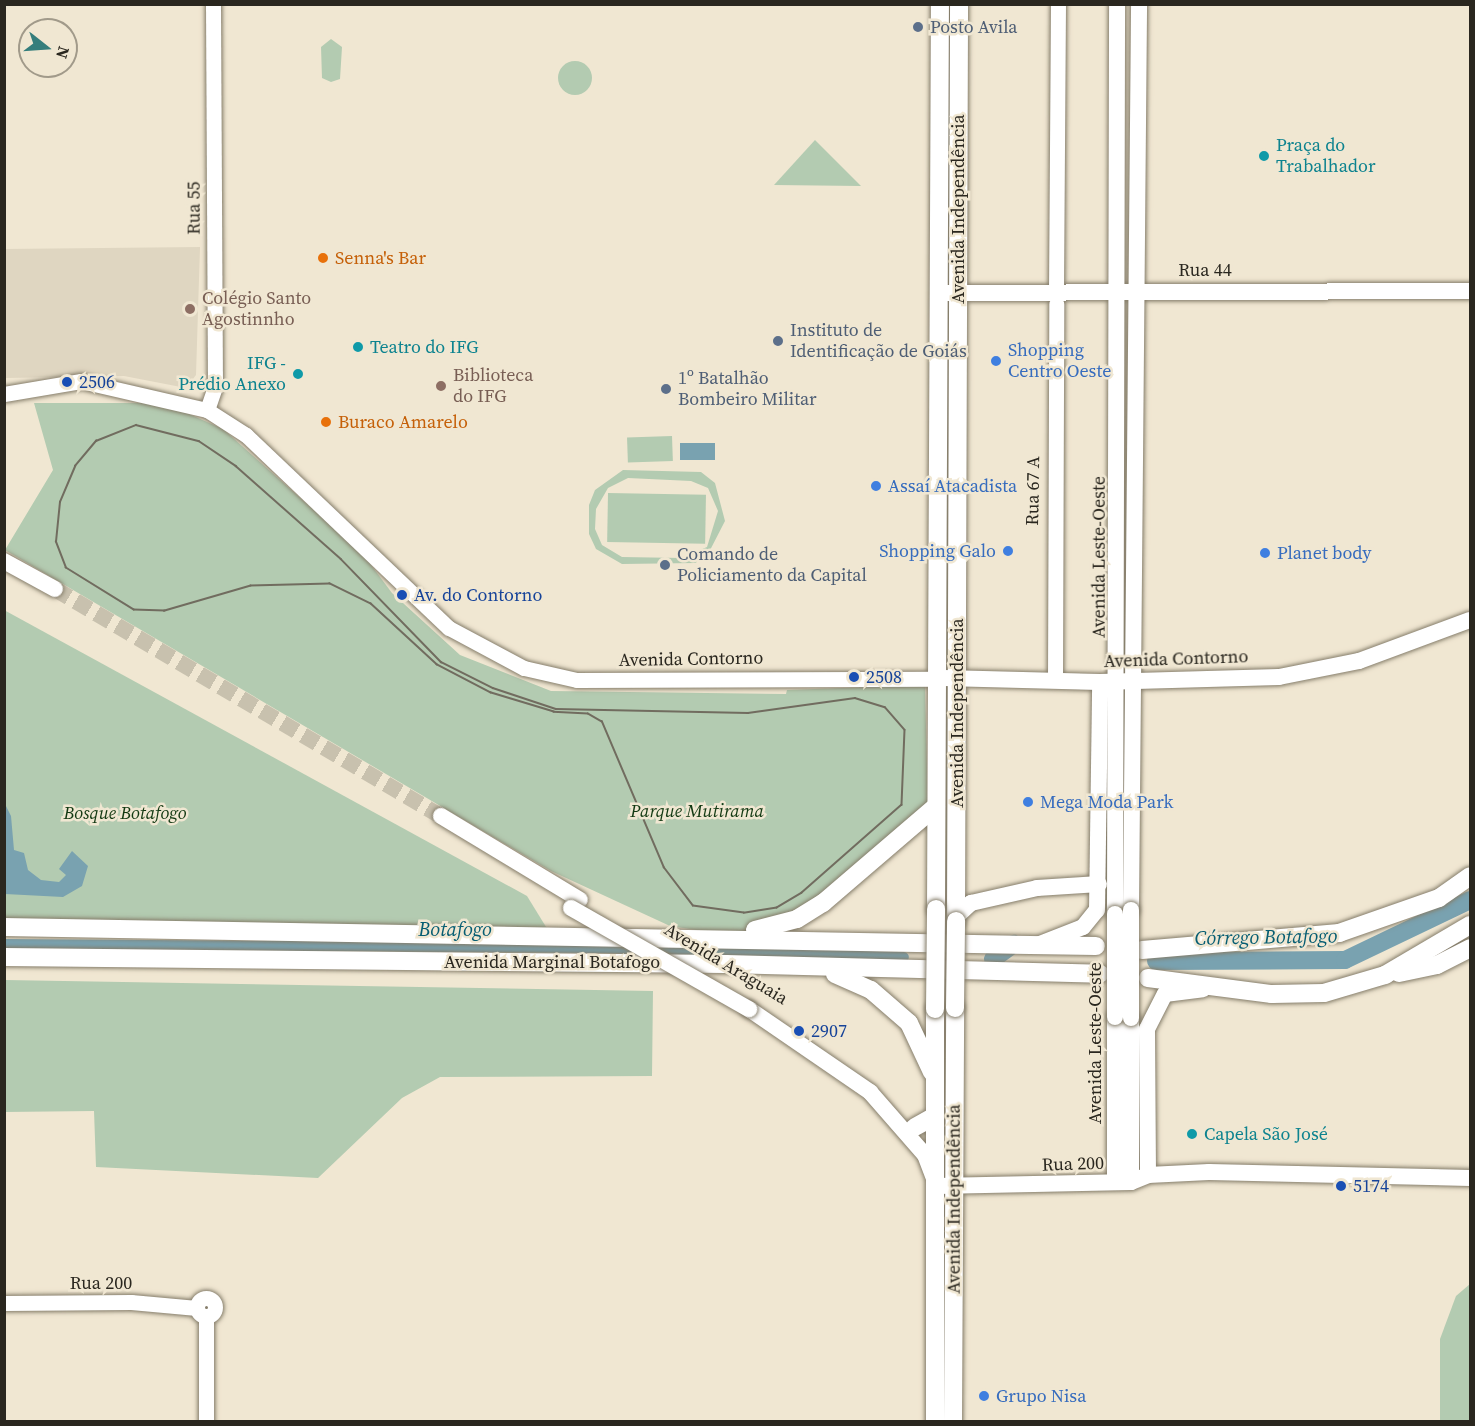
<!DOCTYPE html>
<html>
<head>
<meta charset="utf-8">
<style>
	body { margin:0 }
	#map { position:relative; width:1475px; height:1426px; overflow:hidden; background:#f0e7d2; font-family:"Source Serif 4",serif }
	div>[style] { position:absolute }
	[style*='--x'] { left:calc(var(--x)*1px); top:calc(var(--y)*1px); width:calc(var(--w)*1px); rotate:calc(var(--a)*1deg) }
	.education>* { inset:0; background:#dfd6c1 }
	.green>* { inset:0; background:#b3cbb1; transform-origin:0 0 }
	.round { border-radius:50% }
	.water>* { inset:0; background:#79a2b0; transform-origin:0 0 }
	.canal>* { height:10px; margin:-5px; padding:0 5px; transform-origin:5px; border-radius:5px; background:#79a2b0 }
	.river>* { height:18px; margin:-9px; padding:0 9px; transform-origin:9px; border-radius:9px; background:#79a2b0 }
	.secondary-tunnel>* { height:16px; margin-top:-8px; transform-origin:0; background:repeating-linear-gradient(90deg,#c8c1ae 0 16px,transparent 0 24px) }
	.roads { filter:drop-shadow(0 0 2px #857d6a) drop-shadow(0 0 2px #857d6a) }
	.tertiary>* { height:15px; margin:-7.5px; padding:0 7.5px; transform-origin:7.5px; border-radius:7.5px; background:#fff }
	.tertiary>.ring { margin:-7.5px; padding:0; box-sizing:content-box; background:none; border:15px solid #fff; border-radius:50% }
	.secondary>* { height:16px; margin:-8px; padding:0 8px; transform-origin:8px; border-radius:8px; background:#fff }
	.primary>* { height:18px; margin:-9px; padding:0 9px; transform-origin:9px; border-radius:9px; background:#fff }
	.tram>* { height:1.5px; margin:-0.75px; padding:0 0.75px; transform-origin:0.75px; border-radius:0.75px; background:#716c5f }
	.bridges { filter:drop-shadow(0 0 2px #857d6a) drop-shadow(0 0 2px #857d6a) }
	.secondary-bridge>* { height:16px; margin:-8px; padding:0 8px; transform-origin:8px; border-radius:8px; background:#fff }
	.primary-bridge>* { height:18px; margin:-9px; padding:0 9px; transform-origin:9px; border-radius:9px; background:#fff }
	.dots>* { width:16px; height:16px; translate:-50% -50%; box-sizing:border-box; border:3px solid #f0e7d2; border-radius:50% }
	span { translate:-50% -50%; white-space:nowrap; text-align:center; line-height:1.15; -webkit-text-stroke:5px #f0e7d2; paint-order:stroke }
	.service-label { font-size:18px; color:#4e5e75 }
	.left { translate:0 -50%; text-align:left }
	.culture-label { font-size:18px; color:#0d838f }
	.right { translate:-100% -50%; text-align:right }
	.street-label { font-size:18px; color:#2a271f }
	.food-label { font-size:18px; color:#c56008 }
	.education-label { font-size:18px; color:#785e54 }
	.shop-label { font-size:18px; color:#366cbe }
	.transit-label { font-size:18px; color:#164399 }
	.park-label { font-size:18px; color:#123912; font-style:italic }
	.water-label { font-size:20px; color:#065d72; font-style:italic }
	.frame { position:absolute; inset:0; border:6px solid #2a271f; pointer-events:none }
	.north { position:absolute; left:18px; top:18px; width:60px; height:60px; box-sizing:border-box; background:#f0e7d2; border:2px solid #a19a8a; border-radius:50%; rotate:107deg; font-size:16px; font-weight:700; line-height:24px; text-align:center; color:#2a271f }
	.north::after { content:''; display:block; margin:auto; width:21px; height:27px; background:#357e7c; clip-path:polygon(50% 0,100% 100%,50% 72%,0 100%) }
</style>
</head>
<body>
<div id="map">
	<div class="education">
		<i style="clip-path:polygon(200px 247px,196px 375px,186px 388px,124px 376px,5px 378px,4px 249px)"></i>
	</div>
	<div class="green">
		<i style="clip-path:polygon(331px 39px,342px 47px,340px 79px,331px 82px,322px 78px,321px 47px)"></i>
		<i class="round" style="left:558px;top:61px;width:34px;height:34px"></i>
		<i style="clip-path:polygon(815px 140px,861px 186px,774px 185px)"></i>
		<i style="clip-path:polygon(34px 403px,164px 403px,223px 429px,362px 553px,392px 593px,460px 655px,551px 691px,786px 694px,787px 690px,925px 685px,928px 809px,797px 919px,736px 936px,670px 926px,551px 871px,5px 550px,53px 470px)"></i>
		<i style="left:672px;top:436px;width:25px;height:45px;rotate:88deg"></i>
		<i style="clip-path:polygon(evenodd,623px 470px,701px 472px,715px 483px,725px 521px,706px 558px,695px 563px,622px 564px,596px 549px,589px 534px,589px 505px,595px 490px,623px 470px,628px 478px,691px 481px,708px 488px,718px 511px,707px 547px,682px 558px,622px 557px,602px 545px,595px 529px,596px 509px,608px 488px,628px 478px)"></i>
		<i style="left:608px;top:493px;width:98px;height:49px;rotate:1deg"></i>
		<i style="clip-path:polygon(4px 610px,527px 896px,551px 935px,5px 928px)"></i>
		<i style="clip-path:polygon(5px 980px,653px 991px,652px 1076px,440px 1077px,402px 1098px,318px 1178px,96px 1167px,94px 1111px,5px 1112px)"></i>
		<i style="clip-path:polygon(1470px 1284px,1470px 1421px,1440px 1421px,1440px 1339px,1456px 1296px)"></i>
	</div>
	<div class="water">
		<i style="left:680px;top:443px;width:35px;height:17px"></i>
		<i style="clip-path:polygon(5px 804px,11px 816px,14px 850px,24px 853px,28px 870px,41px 880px,59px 882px,66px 875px,59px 869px,72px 851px,88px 866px,82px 886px,63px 897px,5px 894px)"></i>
	</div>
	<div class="canal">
		<i style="--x:4;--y:944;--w:594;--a:0.39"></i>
		<i style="--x:598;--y:948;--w:306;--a:1.7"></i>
	</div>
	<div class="river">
		<i style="--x:993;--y:959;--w:26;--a:-36"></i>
		<i style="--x:1156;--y:961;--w:189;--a:-0.3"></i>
		<i style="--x:1345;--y:960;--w:139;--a:-25.6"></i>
	</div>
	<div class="secondary-tunnel">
		<i style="--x:55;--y:589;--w:448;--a:30.5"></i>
	</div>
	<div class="roads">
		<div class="tertiary">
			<i style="--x:1056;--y:291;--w:287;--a:-89.6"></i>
			<i style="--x:4;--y:394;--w:78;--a:-9.6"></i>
			<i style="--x:81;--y:381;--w:129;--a:13"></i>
			<i style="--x:207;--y:410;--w:46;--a:32.7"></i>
			<i style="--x:246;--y:435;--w:280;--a:43.6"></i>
			<i style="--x:449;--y:628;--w:85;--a:28.1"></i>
			<i style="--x:524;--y:668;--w:54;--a:12.8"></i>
			<i style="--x:577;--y:680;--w:361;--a:-0.2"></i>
			<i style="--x:207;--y:410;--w:24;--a:-71"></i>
			<i style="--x:215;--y:387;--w:383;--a:-90.3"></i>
			<i style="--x:1055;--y:680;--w:376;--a:-89.8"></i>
			<i class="ring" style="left:197px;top:1298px;width:3px;height:3px"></i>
			<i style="--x:4;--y:1303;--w:127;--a:-0.5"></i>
			<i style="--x:131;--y:1302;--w:66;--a:5.2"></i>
			<i style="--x:206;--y:1316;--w:106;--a:90"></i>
		</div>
		<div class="secondary">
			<i style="--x:939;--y:293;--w:531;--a:-0.22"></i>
			<i style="--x:4;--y:561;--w:58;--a:28.8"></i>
			<i style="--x:944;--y:678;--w:156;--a:1.5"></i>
			<i style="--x:1100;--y:682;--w:179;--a:-1.6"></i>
			<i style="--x:1279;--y:677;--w:82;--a:-11.3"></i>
			<i style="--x:1359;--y:661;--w:118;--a:-20.3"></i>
			<i style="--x:441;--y:816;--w:162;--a:31.1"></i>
			<i style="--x:1131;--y:910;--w:906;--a:-89.49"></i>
			<i style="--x:1115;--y:914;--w:910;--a:-89.87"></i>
			<i style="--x:956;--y:917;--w:21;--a:-43"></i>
			<i style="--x:971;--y:903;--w:68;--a:-12.8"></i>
			<i style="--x:1037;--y:888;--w:62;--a:-3.7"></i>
			<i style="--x:1040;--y:944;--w:46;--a:-21.6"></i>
			<i style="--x:1083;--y:927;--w:22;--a:-51"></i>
			<i style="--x:1097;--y:910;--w:228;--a:-89.2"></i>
			<i style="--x:749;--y:1009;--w:147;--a:34.4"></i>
			<i style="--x:870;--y:1092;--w:84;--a:48.9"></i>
			<i style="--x:925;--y:1155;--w:33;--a:69"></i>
			<i style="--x:937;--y:1186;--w:194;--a:-1.2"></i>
			<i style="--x:1131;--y:1182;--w:18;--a:-22"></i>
			<i style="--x:1148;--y:1175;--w:61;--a:-2.8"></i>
			<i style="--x:1209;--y:1172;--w:261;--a:1.3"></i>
			<i style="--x:1115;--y:1017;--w:165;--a:90"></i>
			<i style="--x:1148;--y:1175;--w:146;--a:-90.4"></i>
			<i style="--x:1147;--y:1029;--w:39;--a:-63"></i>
			<i style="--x:1165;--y:994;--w:38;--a:-7"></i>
			<i style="--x:1131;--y:1182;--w:164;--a:-90"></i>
		</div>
		<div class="primary">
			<i style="--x:936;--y:909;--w:905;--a:-89.75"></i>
			<i style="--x:956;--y:921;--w:917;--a:-89.81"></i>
			<i style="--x:4;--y:927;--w:1092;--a:1"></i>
			<i style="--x:755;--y:930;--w:43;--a:-14.7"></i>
			<i style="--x:797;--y:919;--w:31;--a:-32"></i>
			<i style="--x:823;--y:903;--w:149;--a:-40.6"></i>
			<i style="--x:1142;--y:950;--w:198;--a:-4.9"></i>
			<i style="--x:1339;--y:933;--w:106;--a:-19.3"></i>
			<i style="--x:1439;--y:898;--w:38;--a:-35"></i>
			<i style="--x:4;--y:957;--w:722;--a:0.56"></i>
			<i style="--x:726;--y:964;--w:374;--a:1.5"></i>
			<i style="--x:1399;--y:973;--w:39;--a:-12"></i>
			<i style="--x:1437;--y:965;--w:37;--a:-27"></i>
			<i style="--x:835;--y:974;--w:39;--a:24"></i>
			<i style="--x:871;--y:990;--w:50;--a:41"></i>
			<i style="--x:909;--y:1023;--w:54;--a:64.9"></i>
			<i style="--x:1148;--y:978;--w:125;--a:7.4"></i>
			<i style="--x:1272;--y:994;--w:52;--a:-1.1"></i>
			<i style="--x:1324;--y:993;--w:64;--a:-16.4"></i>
			<i style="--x:1385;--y:975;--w:99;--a:-30.5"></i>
			<i style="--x:915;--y:1127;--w:23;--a:-29"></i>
			<i style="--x:935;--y:1422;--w:413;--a:-90"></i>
			<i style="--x:953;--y:1422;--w:414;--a:-89.7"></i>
		</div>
	</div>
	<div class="tram">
		<i style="--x:136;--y:425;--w:65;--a:14.3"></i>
		<i style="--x:199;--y:441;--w:45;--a:34"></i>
		<i style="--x:236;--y:466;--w:140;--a:41.5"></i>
		<i style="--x:341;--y:559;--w:144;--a:45.8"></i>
		<i style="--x:441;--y:662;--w:58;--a:26.6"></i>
		<i style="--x:493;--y:688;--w:66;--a:18.4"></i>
		<i style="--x:556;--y:709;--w:192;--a:1.2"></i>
		<i style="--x:748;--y:713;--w:108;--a:-8"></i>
		<i style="--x:855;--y:698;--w:31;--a:17"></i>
		<i style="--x:885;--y:707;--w:30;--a:49"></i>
		<i style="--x:905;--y:730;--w:75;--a:92.3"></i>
		<i style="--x:902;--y:805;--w:133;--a:138.7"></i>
		<i style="--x:802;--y:893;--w:29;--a:149"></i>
		<i style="--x:777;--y:908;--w:33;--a:171"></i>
		<i style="--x:744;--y:913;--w:51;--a:-172.2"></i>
		<i style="--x:693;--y:906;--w:48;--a:-127.3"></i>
		<i style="--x:664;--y:868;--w:159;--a:-113"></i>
		<i style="--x:602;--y:722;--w:16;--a:-150"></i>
		<i style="--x:588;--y:714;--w:34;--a:-177"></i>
		<i style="--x:554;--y:712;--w:66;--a:-163.2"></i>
		<i style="--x:491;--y:693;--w:61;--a:-152.6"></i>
		<i style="--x:437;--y:665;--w:90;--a:-137.3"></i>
		<i style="--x:371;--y:604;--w:46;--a:-154"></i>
		<i style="--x:330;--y:584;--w:79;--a:178.5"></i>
		<i style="--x:251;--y:586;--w:90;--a:163.8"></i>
		<i style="--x:165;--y:611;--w:31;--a:-178"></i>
		<i style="--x:134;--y:610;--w:80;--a:-148.3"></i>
		<i style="--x:66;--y:568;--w:28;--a:-111"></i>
		<i style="--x:56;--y:542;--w:40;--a:-84.3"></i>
		<i style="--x:60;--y:502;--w:39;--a:-67"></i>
		<i style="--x:75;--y:466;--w:33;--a:-50"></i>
		<i style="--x:96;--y:441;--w:43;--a:-21.8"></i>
	</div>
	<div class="bridges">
		<div class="secondary-bridge">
			<i style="--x:571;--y:908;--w:205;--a:29.6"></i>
			<i style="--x:1115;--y:1017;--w:103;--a:-90"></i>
			<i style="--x:1131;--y:1018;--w:108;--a:-90"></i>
		</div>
		<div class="primary-bridge">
			<i style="--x:955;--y:1008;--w:87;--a:-89.3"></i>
			<i style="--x:935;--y:1009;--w:100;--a:-89.4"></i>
		</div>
	</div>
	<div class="dots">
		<i style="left:918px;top:27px;background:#5c6f8a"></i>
		<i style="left:1264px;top:156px;background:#0f9aa8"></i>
		<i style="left:323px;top:258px;background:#e8710a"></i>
		<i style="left:190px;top:309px;background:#8d6e63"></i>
		<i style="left:778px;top:341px;background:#5c6f8a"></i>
		<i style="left:358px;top:347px;background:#0f9aa8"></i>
		<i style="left:996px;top:361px;background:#3f7fe0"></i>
		<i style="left:298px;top:374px;background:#0f9aa8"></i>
		<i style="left:67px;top:382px;background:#1a4fb4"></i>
		<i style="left:441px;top:386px;background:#8d6e63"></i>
		<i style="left:666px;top:389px;background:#5c6f8a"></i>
		<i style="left:326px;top:422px;background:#e8710a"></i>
		<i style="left:876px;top:486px;background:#3f7fe0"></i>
		<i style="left:1008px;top:551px;background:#3f7fe0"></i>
		<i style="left:1265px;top:553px;background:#3f7fe0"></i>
		<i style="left:665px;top:565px;background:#5c6f8a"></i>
		<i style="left:402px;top:595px;background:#1a4fb4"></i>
		<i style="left:854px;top:677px;background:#1a4fb4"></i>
		<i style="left:1028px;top:802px;background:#3f7fe0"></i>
		<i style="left:799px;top:1031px;background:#1a4fb4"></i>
		<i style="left:1192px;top:1134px;background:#0f9aa8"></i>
		<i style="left:1341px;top:1186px;background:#1a4fb4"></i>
		<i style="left:984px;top:1396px;background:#3f7fe0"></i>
	</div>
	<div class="service-label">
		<span class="left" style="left:930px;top:27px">Posto Avila</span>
		<span class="left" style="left:790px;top:341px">Instituto de<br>Identificação de Goiás</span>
		<span class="left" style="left:678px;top:389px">1º Batalhão<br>Bombeiro Militar</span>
		<span class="left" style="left:677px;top:565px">Comando de<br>Policiamento da Capital</span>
	</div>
	<div class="culture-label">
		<span class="left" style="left:1276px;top:156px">Praça do<br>Trabalhador</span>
		<span class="left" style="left:370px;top:347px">Teatro do IFG</span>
		<span class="right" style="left:286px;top:374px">IFG -<br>Prédio Anexo</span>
		<span class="left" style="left:1204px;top:1134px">Capela São José</span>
	</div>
	<div class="street-label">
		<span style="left:194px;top:208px;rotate:-90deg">Rua 55</span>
		<span style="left:958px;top:209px;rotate:-90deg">Avenida Independência</span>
		<span style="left:1205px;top:270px">Rua 44</span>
		<span style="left:1033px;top:491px;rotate:-89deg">Rua 67 A</span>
		<span style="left:1099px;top:557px;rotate:-90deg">Avenida Leste-Oeste</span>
		<span style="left:691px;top:659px;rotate:-1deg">Avenida Contorno</span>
		<span style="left:1176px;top:659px;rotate:-2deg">Avenida Contorno</span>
		<span style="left:957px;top:713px;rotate:-90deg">Avenida Independência</span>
		<span style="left:552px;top:962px">Avenida Marginal Botafogo</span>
		<span style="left:726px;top:964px;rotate:31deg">Avenida Araguaia</span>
		<span style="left:1095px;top:1043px;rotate:-90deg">Avenida Leste-Oeste</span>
		<span style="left:1073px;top:1164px;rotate:-2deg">Rua 200</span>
		<span style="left:954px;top:1199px;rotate:-90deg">Avenida Independência</span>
		<span style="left:101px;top:1283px">Rua 200</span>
	</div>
	<div class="food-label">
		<span class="left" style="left:335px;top:258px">Senna's Bar</span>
		<span class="left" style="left:338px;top:422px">Buraco Amarelo</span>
	</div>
	<div class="education-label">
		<span class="left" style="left:202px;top:309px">Colégio Santo<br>Agostinnho</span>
		<span class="left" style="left:453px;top:386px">Biblioteca<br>do IFG</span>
	</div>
	<div class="shop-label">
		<span class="left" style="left:1008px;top:361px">Shopping<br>Centro Oeste</span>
		<span class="left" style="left:888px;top:486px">Assaí Atacadista</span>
		<span class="right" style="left:996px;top:551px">Shopping Galo</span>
		<span class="left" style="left:1277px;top:553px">Planet body</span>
		<span class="left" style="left:1040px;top:802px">Mega Moda Park</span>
		<span class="left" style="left:996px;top:1396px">Grupo Nisa</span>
	</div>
	<div class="transit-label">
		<span class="left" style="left:79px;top:382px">2506</span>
		<span class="left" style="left:414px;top:595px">Av. do Contorno</span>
		<span class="left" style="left:866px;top:677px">2508</span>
		<span class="left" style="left:811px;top:1031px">2907</span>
		<span class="left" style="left:1353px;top:1186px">5174</span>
	</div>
	<div class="park-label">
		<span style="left:697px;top:811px">Parque Mutirama</span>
		<span style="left:125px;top:813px">Bosque Botafogo</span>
	</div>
	<div class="water-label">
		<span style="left:455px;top:929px">Botafogo</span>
		<span style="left:1266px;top:937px;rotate:-1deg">Córrego Botafogo</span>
	</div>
	<div class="frame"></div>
	<div class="north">N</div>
</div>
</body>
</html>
